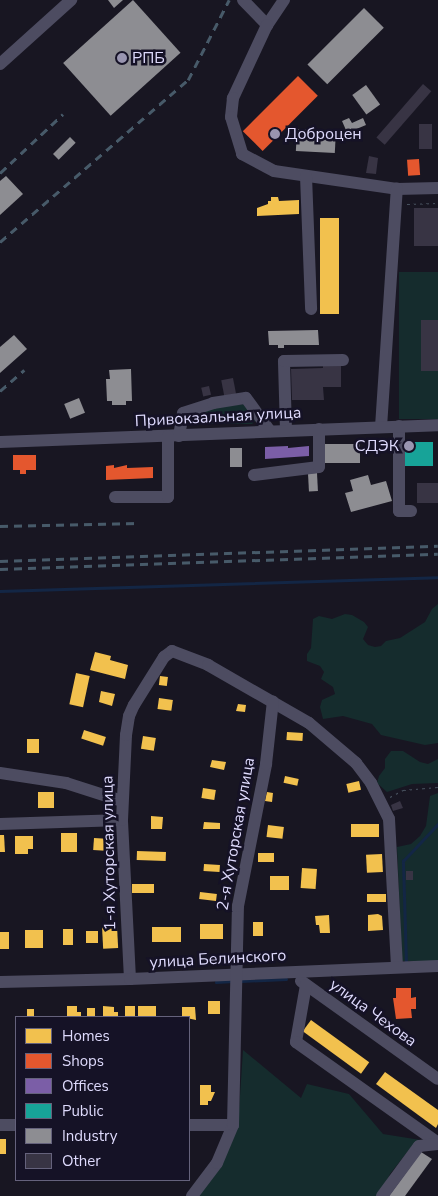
<!DOCTYPE html>
<html>
<head>
<meta charset="utf-8">
<style>
	body { margin:0 }
	#map { position:relative; width:438px; height:1196px; overflow:hidden; background:#181622; font-family:"Nunito Sans",sans-serif }
	div>[style] { position:absolute }
	[style*='--x'] { left:calc(var(--x)*1px); top:calc(var(--y)*1px); width:calc(var(--w)*1px); rotate:calc(var(--a)*1deg) }
	.green>* { inset:0; background:#152c2d; transform-origin:0 0 }
	.homes>* { inset:0; background:#f2c14e; transform-origin:0 0 }
	.shops>* { inset:0; background:#e4572e; transform-origin:0 0 }
	.offices>* { inset:0; background:#7b5ea7 }
	.public>* { inset:0; background:#17a398; transform-origin:0 0 }
	.industry>* { inset:0; background:#8d8d92; transform-origin:0 0 }
	.stream>* { height:2.5px; margin:-1.25px; padding:0 1.25px; transform-origin:1.25px; border-radius:1.25px; background:#132645 }
	.building>* { inset:0; background:#383444; transform-origin:0 0 }
	.path>* { height:1px; margin-top:-0.5px; transform-origin:0; background:repeating-linear-gradient(90deg,#48525f 0 2.5px,transparent 0 6.5px) }
	.minor>* { height:12px; margin:-6px; padding:0 6px; transform-origin:6px; border-radius:6px; background:#4d4c61 }
	.rail>* { height:2.5px; margin-top:-1.25px; transform-origin:0; background:repeating-linear-gradient(90deg,#475a69 0 8px,transparent 0 14px) }
	.dots>* { width:14px; height:14px; translate:-50% -50%; box-sizing:border-box; border:2px solid #151226; border-radius:50% }
	span { translate:-50% -50%; white-space:nowrap; text-align:center; line-height:1.15; -webkit-text-stroke:5px #151226; paint-order:stroke }
	.poi-label { font-size:16px; color:#dedafc }
	.left { translate:0 -50%; text-align:left }
	.right { translate:-100% -50%; text-align:right }
	.street-label { font-size:16px; color:#dedafc }
	.legend { position:absolute; left:15px; top:1016px; width:175px; height:165px; box-sizing:border-box; background:#151226; border:1px solid #65627c; margin:0; padding:6px 9px; list-style:none; font-size:15px; color:#dedafc }
	.legend li { display:flex; align-items:center; gap:10px; height:25px }
	.legend b { width:25px; border:1px solid #65627c }
</style>
</head>
<body>
<div id="map">
	<div class="green">
		<i style="left:399px;top:272px;width:39px;height:147px"></i>
		<i style="clip-path:polygon(245px 404px,256px 420px,252px 424px,185px 424px,190px 413px,198px 409px)"></i>
		<i style="clip-path:polygon(438px 604px,438px 743px,425px 745px,381px 735px,372px 724px,343px 716px,323px 719px,320px 707px,322px 700px,335px 694px,333px 687px,321px 679px,324px 672px,320px 666px,307px 661px,307px 654px,311px 648px,313px 619px,319px 616px,332px 619px,345px 614px,352px 615px,364px 622px,368px 627px,363px 639px,368px 645px,375px 647px,381px 646px,386px 641px,400px 638px,425px 622px,432px 609px)"></i>
		<i style="clip-path:polygon(391px 751px,403px 751px,420px 762px,428px 764px,438px 759px,438px 783px,412px 784px,387px 792px,377px 783px,379px 776px,385px 768px,385px 759px)"></i>
		<i style="clip-path:polygon(438px 793px,438px 961px,402px 961px,397px 847px,411px 844px,420px 836px,426px 826px,430px 796px)"></i>
		<i style="clip-path:polygon(243px 1050px,301px 1098px,307px 1084px,349px 1094px,383px 1134px,427px 1141px,408px 1151px,390px 1174px,380px 1196px,197px 1196px,238px 1126px)"></i>
	</div>
	<div class="homes">
		<i style="clip-path:polygon(271px 197px,278px 197px,279px 201px,299px 200px,299px 214px,257px 216px,257px 208px,268px 204px,268px 201px,271px 201px)"></i>
		<i style="left:320px;top:218px;width:19px;height:96px"></i>
		<i style="clip-path:polygon(95px 652px,111px 656px,110px 660px,128px 665px,125px 679px,90px 670px)"></i>
		<i style="left:76px;top:673px;width:14px;height:32px;rotate:12deg"></i>
		<i style="left:160px;top:676px;width:8px;height:9px;rotate:7deg"></i>
		<i style="clip-path:polygon(101px 691px,115px 694px,112px 706px,99px 702px)"></i>
		<i style="left:159px;top:698px;width:14px;height:11px;rotate:8deg"></i>
		<i style="clip-path:polygon(238px 704px,246px 705px,245px 712px,236px 711px)"></i>
		<i style="left:84px;top:730px;width:23px;height:9px;rotate:18deg"></i>
		<i style="left:287px;top:732px;width:16px;height:8px;rotate:4deg"></i>
		<i style="left:143px;top:736px;width:13px;height:13px;rotate:9deg"></i>
		<i style="left:27px;top:739px;width:12px;height:14px"></i>
		<i style="clip-path:polygon(212px 760px,226px 762px,224px 770px,210px 767px)"></i>
		<i style="left:285px;top:776px;width:14px;height:7px;rotate:12deg"></i>
		<i style="left:359px;top:781px;width:9px;height:13px;rotate:77deg"></i>
		<i style="left:203px;top:788px;width:13px;height:10px;rotate:9deg"></i>
		<i style="left:38px;top:792px;width:16px;height:16px"></i>
		<i style="clip-path:polygon(267px 792px,273px 793px,272px 802px,265px 801px)"></i>
		<i style="clip-path:polygon(151px 816px,163px 817px,162px 829px,151px 829px)"></i>
		<i style="clip-path:polygon(204px 822px,220px 823px,220px 829px,203px 829px)"></i>
		<i style="left:379px;top:824px;width:13px;height:28px;rotate:90deg"></i>
		<i style="left:268px;top:825px;width:16px;height:12px;rotate:7deg"></i>
		<i style="left:77px;top:833px;width:19px;height:16px;rotate:90deg"></i>
		<i style="clip-path:polygon(0 835px,4px 835px,5px 852px,0 852px)"></i>
		<i style="clip-path:polygon(15px 836px,33px 836px,33px 849px,28px 849px,28px 854px,15px 854px)"></i>
		<i style="left:94px;top:838px;width:16px;height:12px;rotate:4deg"></i>
		<i style="left:137px;top:851px;width:29px;height:9px;rotate:2deg"></i>
		<i style="left:258px;top:853px;width:16px;height:9px"></i>
		<i style="left:382px;top:854px;width:18px;height:16px;rotate:87deg"></i>
		<i style="left:204px;top:864px;width:16px;height:7px;rotate:4deg"></i>
		<i style="left:302px;top:868px;width:15px;height:20px;rotate:4deg"></i>
		<i style="left:270px;top:876px;width:19px;height:14px"></i>
		<i style="left:132px;top:884px;width:22px;height:9px"></i>
		<i style="left:200px;top:892px;width:17px;height:7px;rotate:7deg"></i>
		<i style="left:386px;top:894px;width:8px;height:19px;rotate:90deg"></i>
		<i style="clip-path:polygon(378px 914px,382px 916px,383px 930px,368px 931px,368px 915px)"></i>
		<i style="clip-path:polygon(329px 915px,330px 933px,320px 933px,319px 925px,316px 925px,315px 916px)"></i>
		<i style="left:253px;top:922px;width:10px;height:14px"></i>
		<i style="left:200px;top:924px;width:23px;height:15px"></i>
		<i style="left:117px;top:926px;width:22px;height:15px;rotate:87deg"></i>
		<i style="left:152px;top:927px;width:29px;height:15px"></i>
		<i style="left:63px;top:929px;width:10px;height:16px"></i>
		<i style="left:43px;top:930px;width:18px;height:18px;rotate:90deg"></i>
		<i style="left:86px;top:931px;width:12px;height:12px"></i>
		<i style="left:0;top:932px;width:9px;height:17px"></i>
		<i style="left:208px;top:1001px;width:12px;height:13px"></i>
		<i style="clip-path:polygon(67px 1006px,77px 1006px,77px 1012px,81px 1012px,81px 1017px,67px 1017px)"></i>
		<i style="clip-path:polygon(103px 1006px,114px 1007px,114px 1012px,118px 1012px,118px 1017px,103px 1017px)"></i>
		<i style="left:125px;top:1006px;width:10px;height:11px"></i>
		<i style="left:138px;top:1006px;width:18px;height:11px"></i>
		<i style="clip-path:polygon(182px 1007px,195px 1007px,196px 1020px,182px 1017px)"></i>
		<i style="left:87px;top:1008px;width:8px;height:9px"></i>
		<i style="left:27px;top:1009px;width:7px;height:8px"></i>
		<i style="left:311px;top:1020px;width:72px;height:14px;rotate:36deg"></i>
		<i style="clip-path:polygon(385px 1072px,438px 1110px,438px 1124px,436px 1128px,376px 1084px)"></i>
		<i style="clip-path:polygon(200px 1085px,211px 1085px,211px 1092px,215px 1092px,211px 1101px,208px 1101px,208px 1105px,200px 1105px)"></i>
		<i style="left:0;top:1139px;width:6px;height:15px"></i>
	</div>
	<div class="shops">
		<i style="left:298px;top:76px;width:28px;height:78px;rotate:45deg"></i>
		<i style="left:419px;top:159px;width:16px;height:12px;rotate:86deg"></i>
		<i style="clip-path:polygon(13px 455px,36px 455px,36px 470px,26px 470px,26px 474px,20px 474px,20px 470px,13px 470px)"></i>
		<i style="clip-path:polygon(114px 465px,114px 468px,127px 465px,127px 468px,153px 467px,153px 478px,106px 480px,106px 466px)"></i>
		<i style="clip-path:polygon(396px 988px,411px 988px,411px 998px,416px 997px,416px 1009px,411px 1009px,412px 1018px,396px 1019px,393px 998px,396px 998px)"></i>
	</div>
	<div class="offices">
		<i style="clip-path:polygon(288px 446px,288px 448px,309px 446px,309px 456px,265px 459px,265px 447px)"></i>
	</div>
	<div class="public">
		<i style="left:405px;top:442px;width:28px;height:24px"></i>
	</div>
	<div class="industry">
		<i style="clip-path:polygon(108px 0,123px 0,114px 8px)"></i>
		<i style="left:133px;top:0;width:71px;height:94px;rotate:48deg"></i>
		<i style="left:364px;top:8px;width:28px;height:80px;rotate:45deg"></i>
		<i style="left:366px;top:85px;width:24px;height:17px;rotate:54deg"></i>
		<i style="clip-path:polygon(349px 118px,352px 123px,363px 118px,366px 125px,354px 130px,356px 134px,349px 137px,342px 121px)"></i>
		<i style="left:297px;top:129px;width:39px;height:22px;rotate:3deg"></i>
		<i style="left:70px;top:137px;width:8px;height:24px;rotate:45deg"></i>
		<i style="clip-path:polygon(6px 176px,23px 194px,0 215px,0 181px)"></i>
		<i style="clip-path:polygon(318px 330px,319px 345px,284px 345px,284px 348px,278px 348px,278px 345px,269px 345px,268px 331px)"></i>
		<i style="clip-path:polygon(14px 335px,27px 349px,0 373px,0 347px)"></i>
		<i style="clip-path:polygon(131px 369px,132px 401px,126px 401px,126px 405px,112px 405px,112px 401px,107px 401px,106px 379px,110px 379px,109px 370px)"></i>
		<i style="left:79px;top:398px;width:16px;height:16px;rotate:68deg"></i>
		<i style="left:360px;top:444px;width:19px;height:36px;rotate:90deg"></i>
		<i style="left:230px;top:448px;width:12px;height:19px"></i>
		<i style="left:317px;top:473px;width:18px;height:9px;rotate:87deg"></i>
		<i style="clip-path:polygon(368px 475px,371px 485px,386px 481px,392px 501px,351px 512px,345px 493px,353px 491px,350px 480px)"></i>
		<i style="clip-path:polygon(421px 1152px,432px 1159px,405px 1196px,389px 1196px)"></i>
	</div>
	<div class="stream">
		<i style="--x:0;--y:591;--w:438;--a:-1.8"></i>
		<i style="--x:406;--y:964;--w:103;--a:-91.7"></i>
		<i style="--x:403;--y:861;--w:51;--a:-46.6"></i>
		<i style="--x:241;--y:981;--w:45;--a:-2.5"></i>
		<i style="--x:216;--y:982;--w:17;--a:-3"></i>
	</div>
	<div class="building">
		<i style="left:423px;top:84px;width:11px;height:71px;rotate:41deg"></i>
		<i style="left:419px;top:124px;width:13px;height:25px"></i>
		<i style="clip-path:polygon(369px 156px,378px 158px,376px 174px,366px 173px)"></i>
		<i style="left:414px;top:208px;width:24px;height:38px"></i>
		<i style="left:421px;top:320px;width:17px;height:51px"></i>
		<i style="clip-path:polygon(323px 358px,341px 363px,341px 387px,323px 387px,324px 400px,292px 400px,291px 369px,323px 368px)"></i>
		<i style="left:233px;top:378px;width:16px;height:12px;rotate:79deg"></i>
		<i style="left:209px;top:386px;width:9px;height:8px;rotate:77deg"></i>
		<i style="left:438px;top:483px;width:20px;height:21px;rotate:90deg"></i>
		<i style="clip-path:polygon(400px 801px,403px 808px,393px 811px,391px 805px)"></i>
		<i style="left:406px;top:871px;width:7px;height:9px"></i>
	</div>
	<div class="path">
		<i style="--x:407;--y:204;--w:31;--a:-2"></i>
		<i style="--x:390;--y:797;--w:15;--a:-28"></i>
		<i style="--x:403;--y:790;--w:35;--a:-5"></i>
	</div>
	<div class="minor">
		<i style="--x:243;--y:0;--w:35;--a:46"></i>
		<i style="--x:284;--y:0;--w:30;--a:124"></i>
		<i style="--x:267;--y:25;--w:81;--a:115"></i>
		<i style="--x:233;--y:98;--w:19;--a:96"></i>
		<i style="--x:231;--y:117;--w:39;--a:73"></i>
		<i style="--x:242;--y:154;--w:36;--a:28"></i>
		<i style="--x:274;--y:171;--w:124;--a:8.3"></i>
		<i style="--x:397;--y:189;--w:41;--a:-1.4"></i>
		<i style="--x:0;--y:64;--w:96;--a:-42"></i>
		<i style="--x:306;--y:176;--w:133;--a:87.8"></i>
		<i style="--x:399;--y:426;--w:85;--a:90"></i>
		<i style="--x:399;--y:511;--w:12;--a:0"></i>
		<i style="--x:381;--y:427;--w:239;--a:-86.2"></i>
		<i style="--x:286;--y:430;--w:69;--a:-91.7"></i>
		<i style="--x:284;--y:361;--w:59;--a:-1"></i>
		<i style="--x:179;--y:436;--w:23;--a:-80"></i>
		<i style="--x:183;--y:413;--w:32;--a:-18"></i>
		<i style="--x:213;--y:403;--w:33;--a:-9"></i>
		<i style="--x:246;--y:398;--w:41;--a:54"></i>
		<i style="--x:0;--y:442;--w:438;--a:-2.2"></i>
		<i style="--x:254;--y:475;--w:65;--a:-7"></i>
		<i style="--x:319;--y:467;--w:38;--a:-90"></i>
		<i style="--x:115;--y:497;--w:53;--a:0"></i>
		<i style="--x:168;--y:497;--w:61;--a:-90"></i>
		<i style="--x:0;--y:773;--w:67;--a:8.6"></i>
		<i style="--x:66;--y:783;--w:59;--a:17.8"></i>
		<i style="--x:0;--y:824;--w:122;--a:-1.9"></i>
		<i style="--x:130;--y:979;--w:159;--a:-92.9"></i>
		<i style="--x:122;--y:820;--w:85;--a:-87.3"></i>
		<i style="--x:126;--y:735;--w:19;--a:-81"></i>
		<i style="--x:129;--y:716;--w:12;--a:-66"></i>
		<i style="--x:134;--y:705;--w:57;--a:-58"></i>
		<i style="--x:164;--y:657;--w:10;--a:-37"></i>
		<i style="--x:172;--y:651;--w:39;--a:21"></i>
		<i style="--x:208;--y:665;--w:116;--a:29.9"></i>
		<i style="--x:309;--y:723;--w:62;--a:40.4"></i>
		<i style="--x:356;--y:763;--w:25;--a:53"></i>
		<i style="--x:371;--y:783;--w:40;--a:63.4"></i>
		<i style="--x:389;--y:819;--w:148;--a:86.9"></i>
		<i style="--x:301;--y:981;--w:168;--a:35.6"></i>
		<i style="--x:0;--y:982;--w:130;--a:-1.3"></i>
		<i style="--x:130;--y:979;--w:308;--a:-2.4"></i>
		<i style="--x:306;--y:985;--w:58;--a:100"></i>
		<i style="--x:296;--y:1042;--w:174;--a:35.4"></i>
		<i style="--x:0;--y:1125;--w:16;--a:0"></i>
		<i style="--x:189;--y:1125;--w:44;--a:0"></i>
		<i style="--x:192;--y:1196;--w:41;--a:-52.9"></i>
		<i style="--x:217;--y:1163;--w:41;--a:-67.2"></i>
		<i style="--x:233;--y:1125;--w:219;--a:-88.7"></i>
		<i style="--x:238;--y:906;--w:145;--a:-78.8"></i>
		<i style="--x:266;--y:764;--w:63;--a:-83.7"></i>
		<i style="--x:382;--y:1196;--w:62;--a:-53.5"></i>
		<i style="--x:419;--y:1146;--w:19;--a:-6"></i>
	</div>
	<div class="rail">
		<i style="--x:0;--y:173;--w:86;--a:-43.1"></i>
		<i style="--x:0;--y:242;--w:248;--a:-40.8"></i>
		<i style="--x:188;--y:80;--w:90;--a:-62.9"></i>
		<i style="--x:0;--y:391;--w:32;--a:-41"></i>
		<i style="--x:0;--y:526;--w:139;--a:-1.2"></i>
		<i style="--x:0;--y:561;--w:438;--a:-2"></i>
		<i style="--x:0;--y:569;--w:438;--a:-2"></i>
	</div>
	<div class="dots">
		<i style="left:122px;top:58px;background:#9995b0"></i>
		<i style="left:275px;top:134px;background:#9995b0"></i>
		<i style="left:409px;top:446px;background:#9995b0"></i>
	</div>
	<div class="poi-label">
		<span class="left" style="left:132px;top:58px">РПБ</span>
		<span class="left" style="left:285px;top:134px">Доброцен</span>
		<span class="right" style="left:399px;top:446px">СДЭК</span>
	</div>
	<div class="street-label">
		<span style="left:218px;top:417px;rotate:-3deg">Привокзальная улица</span>
		<span style="left:236px;top:834px;rotate:-80deg">2-я Хуторская улица</span>
		<span style="left:109px;top:853px;rotate:-91deg">1-я Хуторская улица</span>
		<span style="left:218px;top:959px;rotate:-3deg">улица Белинского</span>
		<span style="left:373px;top:1013px;rotate:36deg">улица Чехова</span>
	</div>
	<ul class="legend">
	<li><b style="height:14px;background:#f2c14e"></b>Homes</li>
	<li><b style="height:14px;background:#e4572e"></b>Shops</li>
	<li><b style="height:14px;background:#7b5ea7"></b>Offices</li>
	<li><b style="height:14px;background:#17a398"></b>Public</li>
	<li><b style="height:14px;background:#8d8d92"></b>Industry</li>
	<li><b style="height:14px;background:#383444"></b>Other</li>
	</ul>
</div>
</body>
</html>
